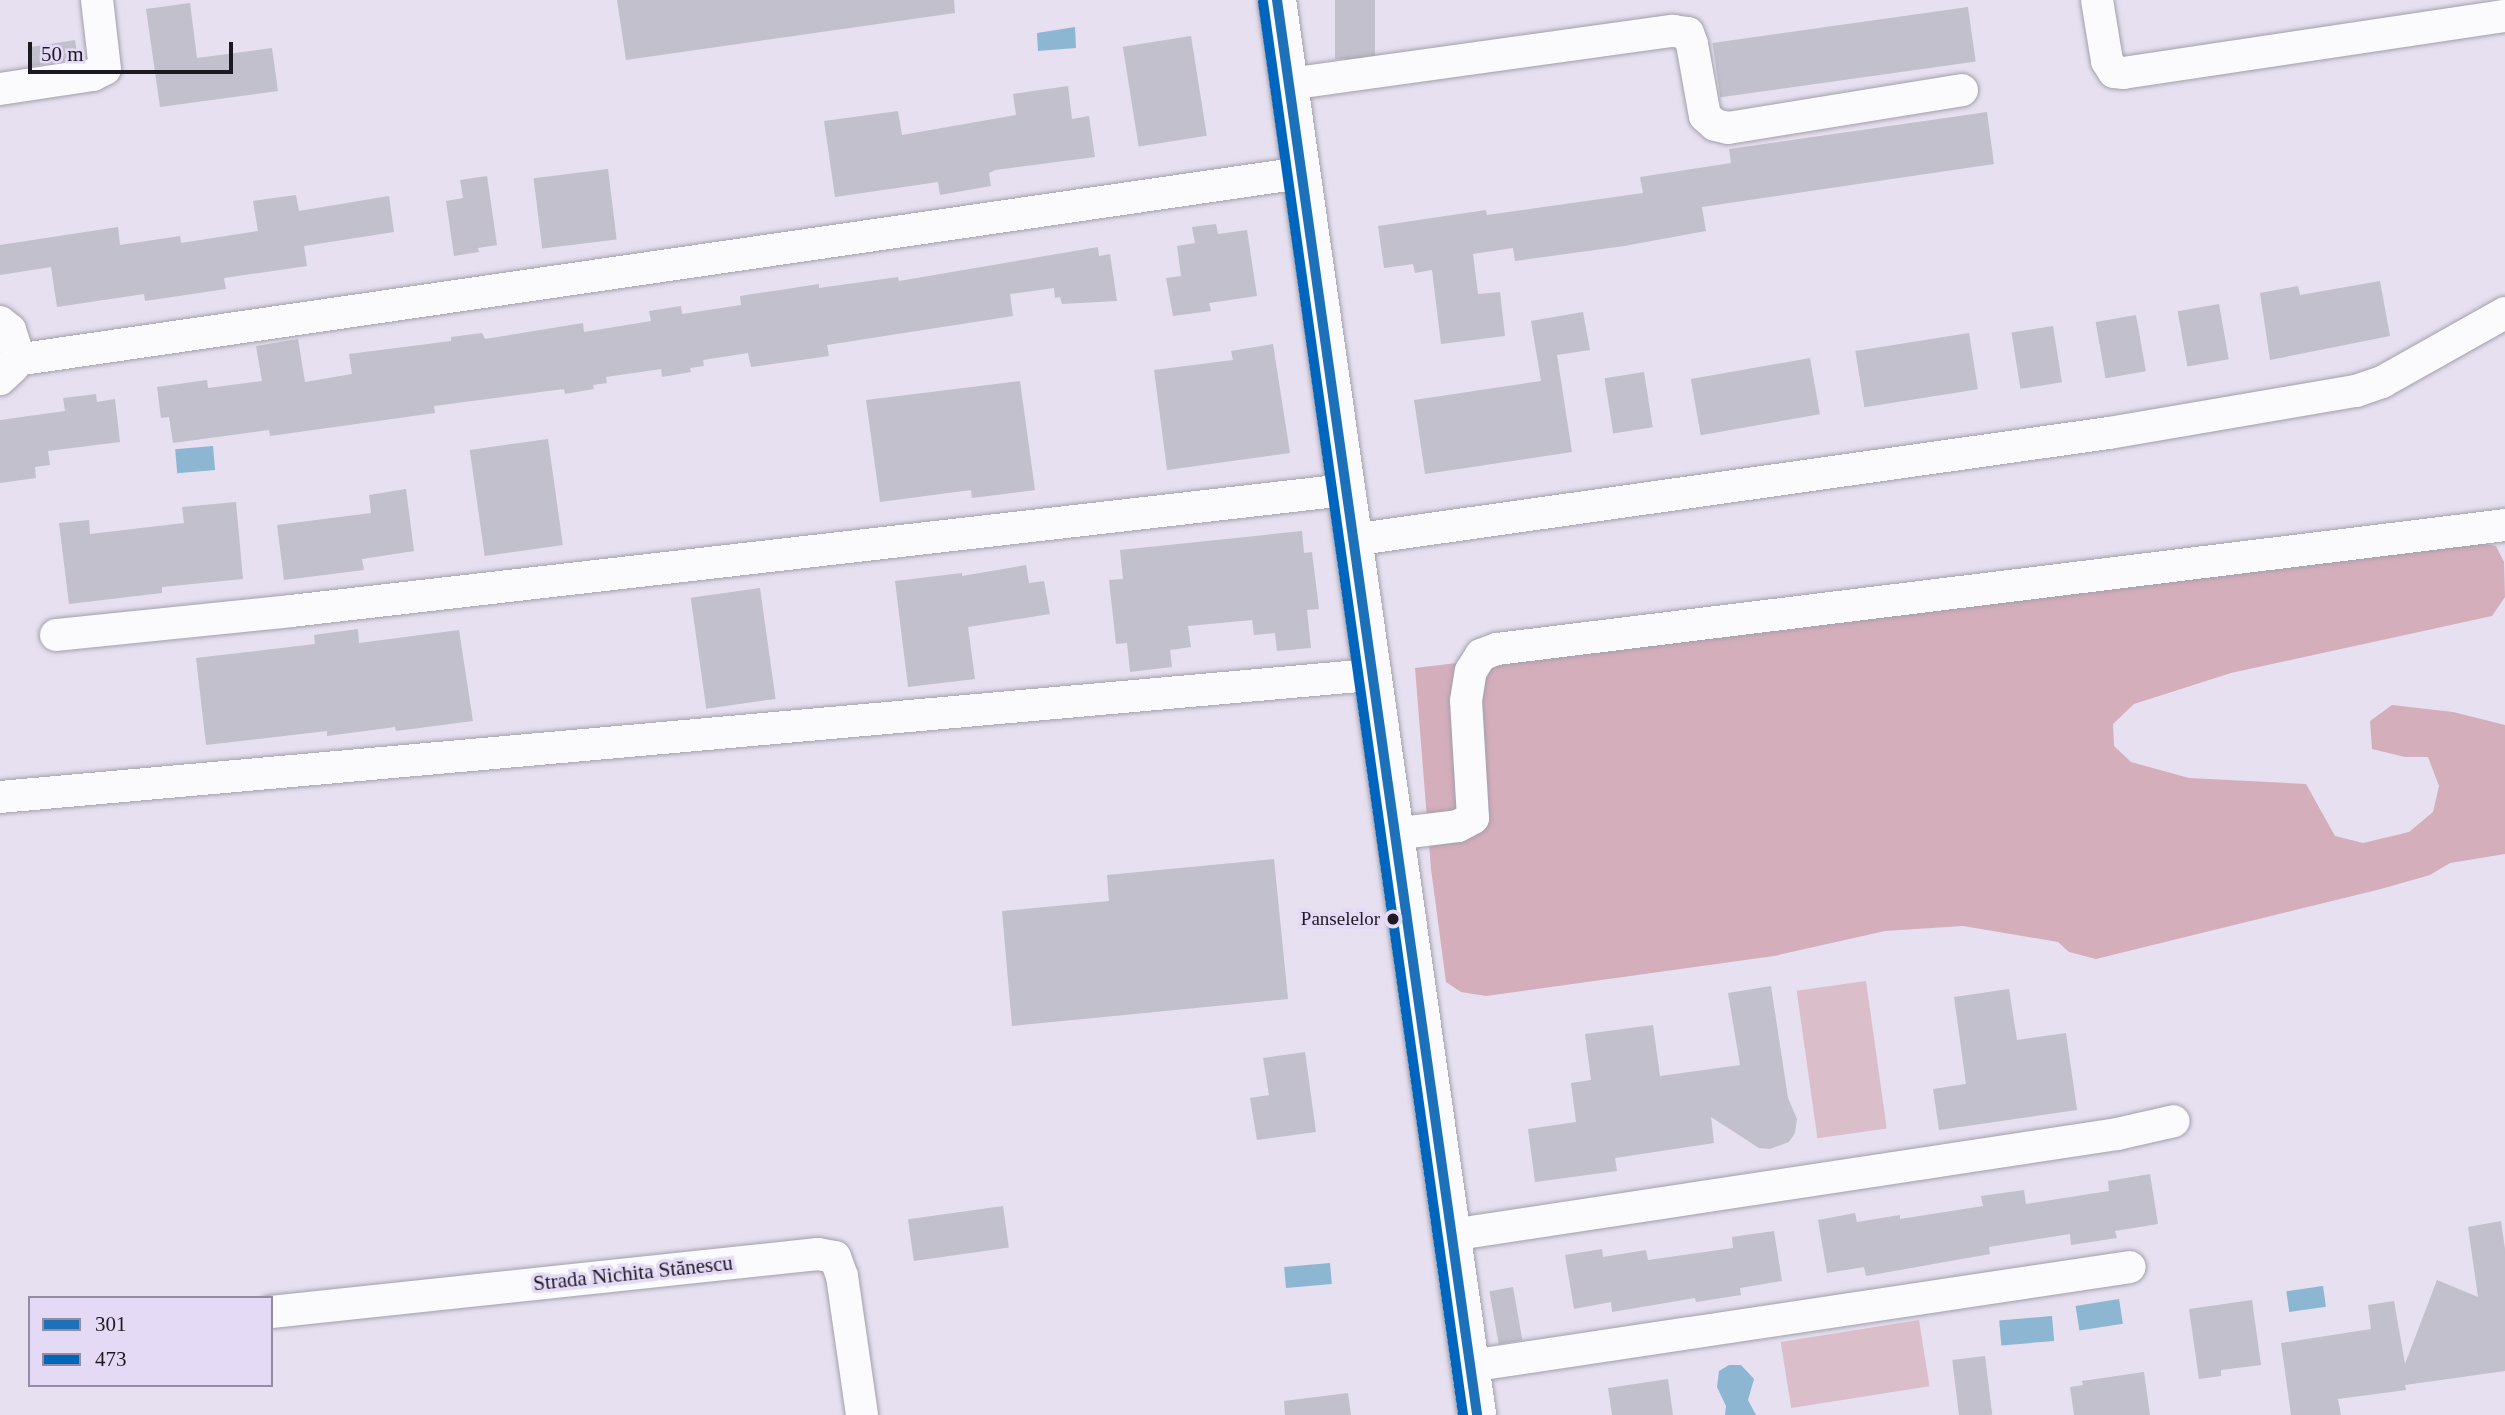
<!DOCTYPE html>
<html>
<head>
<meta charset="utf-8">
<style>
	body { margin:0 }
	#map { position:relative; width:2505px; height:1415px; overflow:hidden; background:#e6e0f0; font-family:"Times New Roman",serif }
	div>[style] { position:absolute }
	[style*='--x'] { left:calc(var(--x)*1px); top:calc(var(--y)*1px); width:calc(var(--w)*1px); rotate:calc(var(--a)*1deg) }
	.green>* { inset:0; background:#dabec9; transform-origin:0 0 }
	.forest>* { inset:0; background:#d4aebb }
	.water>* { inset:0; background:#8db6d2; transform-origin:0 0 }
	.building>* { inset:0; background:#c1c0cc; transform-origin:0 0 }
	.roads { filter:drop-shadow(0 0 2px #a39fab) drop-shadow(0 0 2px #a39fab) }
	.street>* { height:32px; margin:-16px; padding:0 16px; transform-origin:16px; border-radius:16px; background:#fbfafd }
	.secondary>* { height:38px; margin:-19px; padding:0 19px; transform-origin:19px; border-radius:19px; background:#fbfafd }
	.bus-1>* { height:10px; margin:-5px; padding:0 5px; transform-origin:5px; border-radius:5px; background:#1d71b8 }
	.bus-2>* { height:10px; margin:-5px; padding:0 5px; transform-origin:5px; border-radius:5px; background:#0065bd }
	.dots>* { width:19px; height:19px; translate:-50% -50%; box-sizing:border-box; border:4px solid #e4daf6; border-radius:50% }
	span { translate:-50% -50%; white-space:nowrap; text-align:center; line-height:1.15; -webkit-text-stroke:7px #e4daf6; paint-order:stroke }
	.bus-label { font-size:19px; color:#1c1922 }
	.right { translate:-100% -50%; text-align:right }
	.street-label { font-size:21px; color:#1c1922 }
	.legend { position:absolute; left:28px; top:1296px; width:245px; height:91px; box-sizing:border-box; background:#e4daf6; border:2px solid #948da1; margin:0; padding:9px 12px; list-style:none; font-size:21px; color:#1c1922 }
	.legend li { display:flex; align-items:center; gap:14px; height:35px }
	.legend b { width:35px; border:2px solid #948da1 }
	.scale { position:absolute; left:28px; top:42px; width:205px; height:32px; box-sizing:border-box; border:4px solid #1c1922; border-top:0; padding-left:9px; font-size:21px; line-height:24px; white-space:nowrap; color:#1c1922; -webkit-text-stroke:5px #e4daf6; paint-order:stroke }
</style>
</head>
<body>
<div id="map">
	<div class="green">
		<i style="left:1866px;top:981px;width:149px;height:70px;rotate:82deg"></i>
		<i style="left:1919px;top:1320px;width:67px;height:140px;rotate:81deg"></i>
	</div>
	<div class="forest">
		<i style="clip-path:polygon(2475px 542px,2496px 546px,2504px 562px,2505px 597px,2492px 616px,2231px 673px,2134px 704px,2113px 724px,2114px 746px,2131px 762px,2189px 778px,2306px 784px,2335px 836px,2363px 843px,2409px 832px,2433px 812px,2439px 786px,2428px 757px,2405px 757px,2372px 749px,2370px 721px,2392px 705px,2453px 712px,2505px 725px,2505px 854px,2450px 863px,2430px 875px,2381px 889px,2096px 959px,2069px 952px,2058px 942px,1963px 926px,1885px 931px,1774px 956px,1486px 996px,1461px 992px,1446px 982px,1431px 869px,1415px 668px)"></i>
	</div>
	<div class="water">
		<i style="clip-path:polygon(1075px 27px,1076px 48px,1038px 51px,1037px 33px)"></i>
		<i style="left:213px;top:446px;width:24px;height:38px;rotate:85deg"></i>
		<i style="left:1330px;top:1263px;width:21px;height:46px;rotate:85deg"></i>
		<i style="left:2323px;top:1286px;width:21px;height:37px;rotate:82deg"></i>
		<i style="left:2119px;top:1299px;width:25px;height:44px;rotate:81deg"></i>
		<i style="left:2052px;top:1316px;width:25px;height:53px;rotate:85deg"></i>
		<i style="clip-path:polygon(1729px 1365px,1741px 1365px,1754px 1379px,1748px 1400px,1756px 1415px,1725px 1415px,1726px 1406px,1717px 1387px,1719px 1371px)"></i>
	</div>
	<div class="building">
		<i style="clip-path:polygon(617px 0,954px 0,955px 13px,626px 60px)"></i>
		<i style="left:1335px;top:0;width:40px;height:59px"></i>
		<i style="clip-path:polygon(190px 3px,197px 58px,272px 48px,278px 91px,160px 107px,146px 9px)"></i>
		<i style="left:1968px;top:7px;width:55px;height:258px;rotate:82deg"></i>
		<i style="left:1191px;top:36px;width:101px;height:69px;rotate:81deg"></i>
		<i style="left:75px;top:40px;width:19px;height:48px;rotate:81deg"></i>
		<i style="clip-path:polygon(1068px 86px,1072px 119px,1089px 116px,1095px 157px,995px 170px,989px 173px,991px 186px,940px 195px,938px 182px,835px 197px,824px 121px,898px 111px,902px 135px,1016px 115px,1013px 94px)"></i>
		<i style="clip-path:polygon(1987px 112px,1994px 164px,1702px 207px,1706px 231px,1624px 246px,1515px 261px,1513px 248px,1473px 254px,1478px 294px,1500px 292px,1505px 336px,1441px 344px,1432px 270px,1415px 273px,1413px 264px,1384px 268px,1378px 226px,1486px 210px,1487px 215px,1643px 193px,1640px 177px,1731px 163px,1729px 149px)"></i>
		<i style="left:608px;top:169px;width:71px;height:75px;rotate:83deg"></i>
		<i style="clip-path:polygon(487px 176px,497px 245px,478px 248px,479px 252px,454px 256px,446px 201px,463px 198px,460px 180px)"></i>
		<i style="clip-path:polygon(296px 195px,299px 211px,389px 196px,394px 232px,304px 246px,307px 266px,224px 278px,226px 289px,145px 301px,144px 294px,57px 307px,51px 267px,0 275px,0 245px,118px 227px,120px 245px,180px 236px,181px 243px,258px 231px,253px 201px)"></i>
		<i style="clip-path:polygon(1216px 224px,1218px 234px,1247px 230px,1257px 296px,1209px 303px,1211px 311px,1173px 316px,1166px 278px,1181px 276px,1177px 246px,1195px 243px,1192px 227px)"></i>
		<i style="clip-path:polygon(1098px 247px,1099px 256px,1110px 254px,1117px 301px,1062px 304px,1060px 297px,1055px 298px,1054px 288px,1010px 294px,1013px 316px,827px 345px,829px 356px,751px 367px,748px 353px,703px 360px,704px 366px,690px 368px,691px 372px,662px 377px,661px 369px,606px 377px,607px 383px,593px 385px,594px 389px,565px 394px,564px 389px,434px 406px,435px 413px,270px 436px,269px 430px,173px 443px,169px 417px,161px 418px,157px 387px,207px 380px,208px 388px,262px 381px,256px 346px,298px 339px,305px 382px,352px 374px,349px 354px,451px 341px,451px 337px,482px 333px,485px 339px,583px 323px,584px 332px,651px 321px,649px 311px,681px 306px,682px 314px,741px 305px,740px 296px,819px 284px,819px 288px,898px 277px,899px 281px)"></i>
		<i style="clip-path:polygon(2380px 281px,2390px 336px,2270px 360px,2260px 293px,2298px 286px,2300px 295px)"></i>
		<i style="left:2219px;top:304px;width:56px;height:42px;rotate:80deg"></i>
		<i style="clip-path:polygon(1583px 312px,1590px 350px,1557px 355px,1572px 452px,1425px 474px,1414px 400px,1541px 381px,1531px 321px)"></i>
		<i style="left:2136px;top:315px;width:57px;height:41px;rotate:80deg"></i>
		<i style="left:2053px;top:326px;width:57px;height:42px;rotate:81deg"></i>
		<i style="left:1969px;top:333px;width:57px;height:115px;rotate:81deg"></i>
		<i style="clip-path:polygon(1273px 344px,1290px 453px,1167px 470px,1154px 370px,1233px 360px,1231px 351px)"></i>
		<i style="left:1810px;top:358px;width:57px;height:121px;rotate:80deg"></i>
		<i style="left:1644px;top:372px;width:56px;height:40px;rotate:81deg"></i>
		<i style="clip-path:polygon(1020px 381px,1035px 490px,972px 498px,971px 490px,880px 502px,866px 400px)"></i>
		<i style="clip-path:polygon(96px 394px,97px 402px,115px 399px,120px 442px,48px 451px,50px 465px,35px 467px,36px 478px,0 483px,0 420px,65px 411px,63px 398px)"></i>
		<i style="left:548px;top:439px;width:107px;height:79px;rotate:82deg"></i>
		<i style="clip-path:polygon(406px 489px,414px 551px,362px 559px,364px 570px,284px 580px,277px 525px,371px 513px,369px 495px)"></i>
		<i style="clip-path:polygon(236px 502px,243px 579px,162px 587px,162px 593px,69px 604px,59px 523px,89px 520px,90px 534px,184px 523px,182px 507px)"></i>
		<i style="clip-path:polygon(1302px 531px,1304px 553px,1312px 552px,1319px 609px,1307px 610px,1311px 648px,1277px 651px,1275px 633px,1254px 635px,1252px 620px,1188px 626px,1191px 647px,1170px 650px,1172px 667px,1130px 672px,1127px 643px,1116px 644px,1109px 580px,1123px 579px,1120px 550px)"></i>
		<i style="clip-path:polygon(1026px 565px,1029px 583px,1044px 581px,1050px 614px,968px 627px,975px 679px,908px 687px,895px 581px,962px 573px,962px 576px)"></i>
		<i style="left:760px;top:588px;width:112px;height:70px;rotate:82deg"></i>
		<i style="clip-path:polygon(358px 629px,359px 643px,459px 630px,473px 721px,396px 731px,395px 727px,327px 736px,327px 731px,206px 745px,196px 658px,315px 644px,314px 635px)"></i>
		<i style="clip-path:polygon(1274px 859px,1288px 999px,1012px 1026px,1002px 911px,1109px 901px,1107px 875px)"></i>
		<i style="clip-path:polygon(1771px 986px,1788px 1098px,1797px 1119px,1795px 1133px,1789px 1142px,1770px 1149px,1759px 1148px,1711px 1117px,1714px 1143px,1615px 1158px,1617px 1171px,1535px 1182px,1528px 1129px,1576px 1122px,1571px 1083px,1591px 1080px,1585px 1034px,1653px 1025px,1660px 1076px,1740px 1065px,1728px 993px)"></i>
		<i style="clip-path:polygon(2009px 989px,2017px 1040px,2066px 1033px,2077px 1110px,1939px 1130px,1933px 1089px,1966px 1084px,1954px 997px)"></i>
		<i style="clip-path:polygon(1305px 1052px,1316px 1132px,1257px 1140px,1250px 1098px,1269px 1095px,1263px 1058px)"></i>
		<i style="clip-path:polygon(2150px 1174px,2158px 1224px,2115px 1231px,2117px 1238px,2071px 1245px,2070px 1234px,1989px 1247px,1990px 1254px,1866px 1276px,1864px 1267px,1827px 1273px,1818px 1220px,1855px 1213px,1857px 1222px,1900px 1215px,1900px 1219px,1983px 1206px,1981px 1196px,2024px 1190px,2026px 1204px,2109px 1191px,2108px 1181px)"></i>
		<i style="left:1003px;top:1206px;width:42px;height:96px;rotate:82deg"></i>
		<i style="clip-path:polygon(2501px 1221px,2505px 1249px,2505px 1371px,2405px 1385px,2406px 1390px,2338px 1399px,2341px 1415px,2291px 1415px,2281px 1343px,2371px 1329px,2368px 1305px,2394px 1301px,2405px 1364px,2437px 1280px,2478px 1297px,2468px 1227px)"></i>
		<i style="clip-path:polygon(1774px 1231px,1782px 1281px,1740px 1288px,1741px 1295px,1696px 1302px,1695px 1298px,1612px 1312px,1611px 1302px,1574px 1309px,1565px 1255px,1602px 1249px,1603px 1257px,1646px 1250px,1648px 1260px,1733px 1248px,1732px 1237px)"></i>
		<i style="left:1513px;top:1287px;width:54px;height:24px;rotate:80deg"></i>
		<i style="clip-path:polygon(2252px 1300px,2261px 1365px,2221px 1370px,2221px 1376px,2199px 1379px,2189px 1309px)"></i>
		<i style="left:1985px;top:1356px;width:59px;height:33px;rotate:83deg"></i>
		<i style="clip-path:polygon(2144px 1372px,2150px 1415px,2074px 1415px,2070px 1387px,2083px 1385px,2082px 1381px)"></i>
		<i style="clip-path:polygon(1668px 1379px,1673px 1415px,1612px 1415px,1608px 1388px)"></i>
		<i style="clip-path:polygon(1348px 1393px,1351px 1415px,1285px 1415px,1284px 1401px)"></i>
	</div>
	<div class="roads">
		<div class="street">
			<i style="--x:2097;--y:0;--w:62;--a:80.7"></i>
			<i style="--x:2107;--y:61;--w:13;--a:58"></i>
			<i style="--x:2114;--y:72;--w:9;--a:6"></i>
			<i style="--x:2123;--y:73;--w:386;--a:-8.5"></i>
			<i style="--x:1289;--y:84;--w:388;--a:-7.9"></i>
			<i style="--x:1673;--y:31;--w:15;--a:8"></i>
			<i style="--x:1688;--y:33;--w:12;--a:70"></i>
			<i style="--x:1692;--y:44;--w:73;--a:79.8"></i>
			<i style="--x:1705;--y:116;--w:13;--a:42"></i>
			<i style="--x:1715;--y:125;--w:13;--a:13"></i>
			<i style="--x:1728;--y:128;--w:237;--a:-9.2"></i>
			<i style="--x:0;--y:89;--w:94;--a:-8.6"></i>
			<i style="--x:93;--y:75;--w:13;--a:-27"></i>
			<i style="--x:105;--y:69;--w:69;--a:-96.6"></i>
			<i style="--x:0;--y:322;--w:13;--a:39"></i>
			<i style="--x:10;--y:330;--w:22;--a:72"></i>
			<i style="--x:17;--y:351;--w:16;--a:104"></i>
			<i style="--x:13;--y:367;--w:18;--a:137"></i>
			<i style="--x:16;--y:360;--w:1299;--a:-8.28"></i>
			<i style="--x:1352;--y:540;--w:765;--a:-8.05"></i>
			<i style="--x:2109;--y:433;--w:251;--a:-9.7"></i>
			<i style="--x:2356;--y:391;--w:28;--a:-19"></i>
			<i style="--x:2382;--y:382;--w:141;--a:-29.3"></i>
			<i style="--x:56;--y:635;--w:236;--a:-5.8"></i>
			<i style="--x:291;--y:611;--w:1061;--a:-6.55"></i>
			<i style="--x:0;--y:797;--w:1376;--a:-5.09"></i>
			<i style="--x:1393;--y:834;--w:65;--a:-7"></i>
			<i style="--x:1458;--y:826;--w:17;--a:-28"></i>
			<i style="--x:1473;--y:818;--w:117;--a:-93.4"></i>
			<i style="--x:1466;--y:701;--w:30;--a:-81"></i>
			<i style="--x:1471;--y:671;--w:19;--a:-58"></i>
			<i style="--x:1481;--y:655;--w:17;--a:-21"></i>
			<i style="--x:1497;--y:649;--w:1016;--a:-7.01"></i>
			<i style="--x:1451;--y:1235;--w:674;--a:-8.62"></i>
			<i style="--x:2117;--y:1134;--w:58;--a:-12.8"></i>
			<i style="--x:271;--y:1312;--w:550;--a:-6.05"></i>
			<i style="--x:818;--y:1254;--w:17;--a:10"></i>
			<i style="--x:835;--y:1257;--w:20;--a:70"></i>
			<i style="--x:842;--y:1276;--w:140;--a:81.8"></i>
			<i style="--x:1470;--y:1366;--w:667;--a:-8.53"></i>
		</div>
		<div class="secondary">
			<i style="--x:1277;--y:0;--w:1429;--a:81.95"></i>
		</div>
	</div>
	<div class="bus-1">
		<i style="--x:1277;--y:0;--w:1429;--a:81.95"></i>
	</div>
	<div class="bus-2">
		<i style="--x:1263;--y:2;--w:1427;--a:81.94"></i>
	</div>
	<div class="dots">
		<i style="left:1393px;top:919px;background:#1c1922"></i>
	</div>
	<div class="bus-label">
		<span class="right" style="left:1380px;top:919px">Panselelor</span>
	</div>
	<div class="street-label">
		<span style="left:633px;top:1273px;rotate:-6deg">Strada Nichita Stănescu</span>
	</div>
	<ul class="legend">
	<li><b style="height:9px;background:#1d71b8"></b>301</li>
	<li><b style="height:9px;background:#0065bd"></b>473</li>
	</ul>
	<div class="scale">50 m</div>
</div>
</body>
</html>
